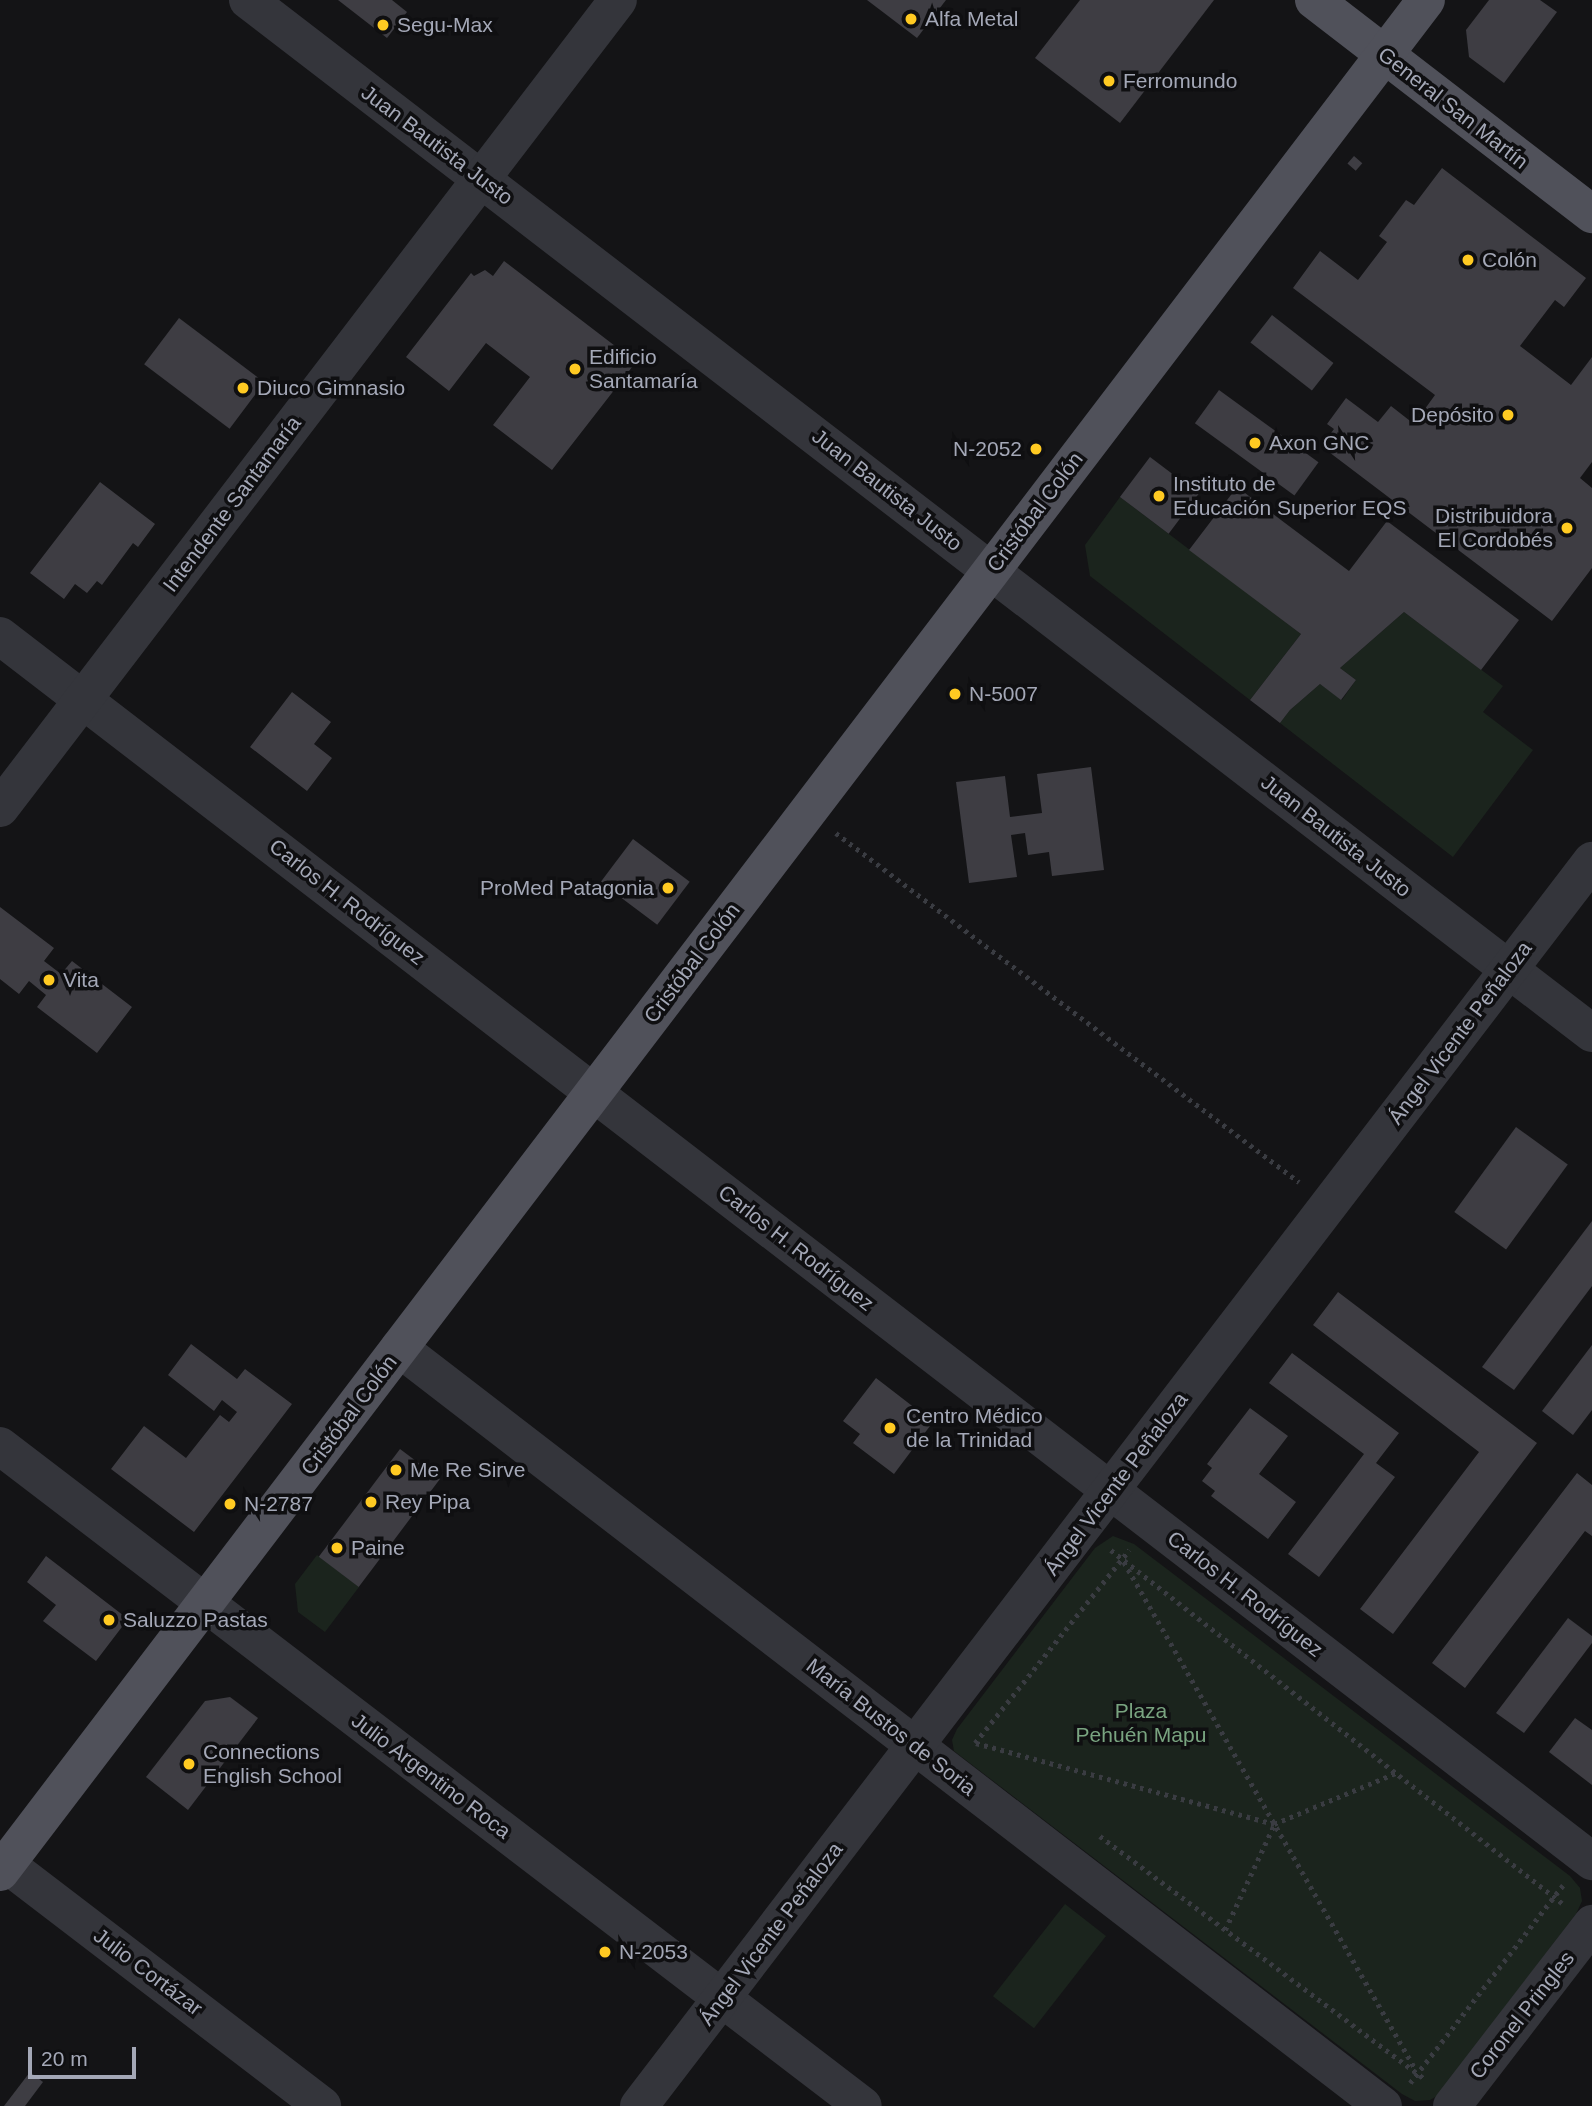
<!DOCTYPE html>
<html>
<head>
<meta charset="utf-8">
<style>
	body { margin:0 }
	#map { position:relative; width:1592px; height:2106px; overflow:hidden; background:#141416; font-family:Helvetica,sans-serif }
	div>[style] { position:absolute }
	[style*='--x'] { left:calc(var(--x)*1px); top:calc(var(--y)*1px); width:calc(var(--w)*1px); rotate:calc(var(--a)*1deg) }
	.green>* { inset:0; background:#1b241d; transform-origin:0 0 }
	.building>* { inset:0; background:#3e3d43; transform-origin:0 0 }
	.path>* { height:4.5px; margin-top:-2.25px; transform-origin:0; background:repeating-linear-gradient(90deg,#3a3c42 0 3.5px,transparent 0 8.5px) }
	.minor>* { height:38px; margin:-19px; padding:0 19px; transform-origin:19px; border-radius:19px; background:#34353b }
	.major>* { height:38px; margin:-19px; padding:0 19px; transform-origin:19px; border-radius:19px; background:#50515a }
	.dots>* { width:19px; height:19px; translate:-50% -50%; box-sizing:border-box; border:4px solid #0f0f11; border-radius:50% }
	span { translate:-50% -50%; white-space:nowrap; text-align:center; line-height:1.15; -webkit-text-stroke:7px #0f0f11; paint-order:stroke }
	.poi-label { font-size:21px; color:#a4a8b7 }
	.left { translate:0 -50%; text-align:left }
	.right { translate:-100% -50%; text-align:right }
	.street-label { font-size:21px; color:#a4a8b7 }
	.park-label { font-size:21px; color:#79a480 }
	.scale { position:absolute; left:28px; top:2047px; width:108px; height:32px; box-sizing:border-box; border:4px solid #a4a8b7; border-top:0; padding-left:9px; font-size:21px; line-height:24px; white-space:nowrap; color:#a4a8b7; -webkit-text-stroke:5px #0f0f11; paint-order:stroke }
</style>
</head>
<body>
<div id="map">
	<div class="green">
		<i style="clip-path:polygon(1120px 497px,1301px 634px,1250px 700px,1090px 576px,1085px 545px)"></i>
		<i style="clip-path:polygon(1404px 612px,1503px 686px,1483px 712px,1533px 750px,1453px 857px,1280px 723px,1290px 710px,1320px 684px,1342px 700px,1356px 680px,1340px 668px)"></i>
		<i style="clip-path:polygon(1113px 1536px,1134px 1544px,1570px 1876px,1580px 1888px,1582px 1901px,1576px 1914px,1437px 2096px,1430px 2100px,1415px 2101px,1402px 2094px,954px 1751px,952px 1740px,957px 1729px,1095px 1548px)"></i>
		<i style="clip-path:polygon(317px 1555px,359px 1587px,325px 1632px,298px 1612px,295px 1584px)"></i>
		<i style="left:1065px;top:1904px;width:52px;height:117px;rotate:38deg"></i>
	</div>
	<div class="building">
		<i style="clip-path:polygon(338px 0,392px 0,407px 12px,387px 38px)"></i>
		<i style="clip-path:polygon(867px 0,946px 0,917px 38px)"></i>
		<i style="clip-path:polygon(1080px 0,1214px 0,1120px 123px,1035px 58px)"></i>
		<i style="clip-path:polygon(1489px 0,1540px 0,1557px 12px,1504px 83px,1469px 57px,1466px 30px)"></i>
		<i style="left:1354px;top:156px;width:11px;height:10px;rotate:41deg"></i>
		<i style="clip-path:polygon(1442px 168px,1586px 278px,1564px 307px,1555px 300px,1520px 346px,1571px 385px,1592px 357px,1592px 462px,1580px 478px,1592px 488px,1592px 568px,1552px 621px,1321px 446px,1334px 429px,1327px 424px,1346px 398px,1378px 422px,1391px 406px,1414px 424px,1435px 395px,1293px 288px,1320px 251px,1358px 280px,1387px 242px,1379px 236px,1406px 200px,1414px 205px)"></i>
		<i style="clip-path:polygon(504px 261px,636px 362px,552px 470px,493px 425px,530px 377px,486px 343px,449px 391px,406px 357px,471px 273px,474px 276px,485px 270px,493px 276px)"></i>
		<i style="left:1272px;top:315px;width:78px;height:35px;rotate:38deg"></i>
		<i style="left:179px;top:318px;width:107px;height:58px;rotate:37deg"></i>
		<i style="left:1219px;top:390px;width:123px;height:41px;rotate:36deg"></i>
		<i style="left:1150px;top:457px;width:61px;height:50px;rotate:37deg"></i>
		<i style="clip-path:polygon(100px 482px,155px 524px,138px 547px,133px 543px,102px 585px,97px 581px,87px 593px,75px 584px,64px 599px,30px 573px)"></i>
		<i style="clip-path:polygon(1237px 487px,1349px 571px,1387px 521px,1519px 620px,1481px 670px,1404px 612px,1340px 668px,1356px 680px,1341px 700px,1320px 684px,1290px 710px,1280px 723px,1250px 700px,1301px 634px,1189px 550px)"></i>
		<i style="clip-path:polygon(292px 692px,331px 722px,314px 744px,332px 758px,307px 791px,250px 747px)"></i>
		<i style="clip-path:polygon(1091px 767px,1104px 870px,1052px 876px,1049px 852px,1028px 855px,1025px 833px,1011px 835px,1017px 877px,969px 883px,956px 782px,1005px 776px,1010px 817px,1042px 813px,1037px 774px)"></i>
		<i style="left:633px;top:839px;width:71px;height:54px;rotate:37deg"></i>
		<i style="clip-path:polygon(0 907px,54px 948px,44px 961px,61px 974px,72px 961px,132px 1007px,97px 1053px,37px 1007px,46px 995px,29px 981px,19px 994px,0 979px)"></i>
		<i style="left:1516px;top:1127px;width:64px;height:105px;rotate:36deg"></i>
		<i style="clip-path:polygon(1592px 1221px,1592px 1286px,1514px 1390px,1482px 1367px)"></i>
		<i style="clip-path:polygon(1338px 1292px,1537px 1443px,1393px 1634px,1360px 1609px,1479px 1452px,1313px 1325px)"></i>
		<i style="clip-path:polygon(191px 1344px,237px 1379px,245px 1369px,292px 1404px,194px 1532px,111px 1469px,144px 1426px,186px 1458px,220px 1415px,229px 1422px,237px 1412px,222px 1400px,214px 1411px,168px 1375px)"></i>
		<i style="clip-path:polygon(1592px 1345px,1592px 1410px,1573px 1435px,1542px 1411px)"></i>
		<i style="clip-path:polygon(1292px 1353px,1399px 1433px,1376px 1463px,1395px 1477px,1319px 1577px,1288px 1554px,1364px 1454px,1269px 1383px)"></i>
		<i style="clip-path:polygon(876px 1378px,933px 1422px,894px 1474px,853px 1443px,860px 1434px,843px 1421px)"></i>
		<i style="clip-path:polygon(1250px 1408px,1288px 1436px,1259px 1474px,1296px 1502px,1268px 1539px,1211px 1496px,1215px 1491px,1202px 1481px,1212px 1468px,1207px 1464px)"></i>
		<i style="left:400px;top:1449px;width:50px;height:135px;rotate:37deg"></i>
		<i style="clip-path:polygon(1577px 1473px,1592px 1485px,1592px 1536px,1585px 1531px,1465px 1688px,1432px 1663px)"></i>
		<i style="clip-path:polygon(46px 1556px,128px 1619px,96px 1661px,43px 1621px,56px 1605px,27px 1582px)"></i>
		<i style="clip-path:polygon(1568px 1618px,1592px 1636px,1592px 1643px,1524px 1733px,1496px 1713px)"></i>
		<i style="clip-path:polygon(230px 1697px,258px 1718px,188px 1810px,146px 1777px,205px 1701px)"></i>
		<i style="clip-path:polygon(1575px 1718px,1592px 1730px,1592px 1785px,1549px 1752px)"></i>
		<i style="clip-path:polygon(30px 2072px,43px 2082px,25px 2106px,4px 2106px)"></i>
	</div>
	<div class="path">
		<i style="--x:836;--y:833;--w:580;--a:37.01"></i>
		<i style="--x:1111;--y:1550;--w:573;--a:38.05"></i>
		<i style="--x:1124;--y:1562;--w:586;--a:60.11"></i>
		<i style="--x:975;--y:1743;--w:247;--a:-51.4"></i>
		<i style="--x:976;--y:1743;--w:309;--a:15.2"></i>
		<i style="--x:1274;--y:1824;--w:132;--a:-22.7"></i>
		<i style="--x:1100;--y:1836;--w:407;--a:36.8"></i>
		<i style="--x:1225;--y:1930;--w:116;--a:-65"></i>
		<i style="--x:1410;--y:2083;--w:250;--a:-52.3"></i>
	</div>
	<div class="minor">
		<i style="--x:248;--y:0;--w:1695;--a:37.55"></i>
		<i style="--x:0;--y:636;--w:2009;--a:37.58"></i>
		<i style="--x:0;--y:808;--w:1017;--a:-52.59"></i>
		<i style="--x:399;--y:1348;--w:1242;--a:37.61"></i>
		<i style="--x:0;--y:1446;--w:1086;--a:37.41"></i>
		<i style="--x:6;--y:1864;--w:398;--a:37.4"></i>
		<i style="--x:639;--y:2106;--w:1568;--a:-52.57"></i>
		<i style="--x:1452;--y:2106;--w:230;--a:-52.4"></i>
	</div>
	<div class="major">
		<i style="--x:1314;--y:0;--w:351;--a:37.6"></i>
		<i style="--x:0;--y:1872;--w:2353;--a:-52.7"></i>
	</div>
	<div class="dots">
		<i style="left:911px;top:19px;background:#ffca22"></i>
		<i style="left:383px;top:25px;background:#ffca22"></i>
		<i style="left:1109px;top:81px;background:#ffca22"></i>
		<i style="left:1468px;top:260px;background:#ffca22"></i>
		<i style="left:575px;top:369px;background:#ffca22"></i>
		<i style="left:243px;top:388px;background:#ffca22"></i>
		<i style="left:1508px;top:415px;background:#ffca22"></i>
		<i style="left:1255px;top:443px;background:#ffca22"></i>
		<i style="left:1036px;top:449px;background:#ffca22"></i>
		<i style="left:1159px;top:496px;background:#ffca22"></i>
		<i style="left:1567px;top:528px;background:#ffca22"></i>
		<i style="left:955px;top:694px;background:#ffca22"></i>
		<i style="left:668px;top:888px;background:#ffca22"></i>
		<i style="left:49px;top:980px;background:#ffca22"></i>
		<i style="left:890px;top:1428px;background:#ffca22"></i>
		<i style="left:396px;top:1470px;background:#ffca22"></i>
		<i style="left:371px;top:1502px;background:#ffca22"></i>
		<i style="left:230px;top:1504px;background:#ffca22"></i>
		<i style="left:337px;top:1548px;background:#ffca22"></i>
		<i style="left:109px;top:1620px;background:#ffca22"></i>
		<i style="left:189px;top:1764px;background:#ffca22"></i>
		<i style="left:605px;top:1952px;background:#ffca22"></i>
	</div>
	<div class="poi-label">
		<span class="left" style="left:925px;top:19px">Alfa Metal</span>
		<span class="left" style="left:397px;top:25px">Segu-Max</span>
		<span class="left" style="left:1123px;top:81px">Ferromundo</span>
		<span class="left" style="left:1482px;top:260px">Colón</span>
		<span class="left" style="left:589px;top:369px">Edificio<br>Santamaría</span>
		<span class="left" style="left:257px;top:388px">Diuco Gimnasio</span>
		<span class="right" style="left:1494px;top:415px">Depósito</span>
		<span class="left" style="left:1269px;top:443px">Axon GNC</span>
		<span class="right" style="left:1022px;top:449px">N-2052</span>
		<span class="left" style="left:1173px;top:496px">Instituto de<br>Educación Superior EQS</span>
		<span class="right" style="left:1553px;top:528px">Distribuidora<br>El Cordobés</span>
		<span class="left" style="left:969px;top:694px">N-5007</span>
		<span class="right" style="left:654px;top:888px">ProMed Patagonia</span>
		<span class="left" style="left:63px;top:980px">Vita</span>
		<span class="left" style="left:906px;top:1428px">Centro Médico<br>de la Trinidad</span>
		<span class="left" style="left:410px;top:1470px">Me Re Sirve</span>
		<span class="left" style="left:385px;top:1502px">Rey Pipa</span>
		<span class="left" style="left:244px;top:1504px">N-2787</span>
		<span class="left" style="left:351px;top:1548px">Paine</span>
		<span class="left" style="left:123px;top:1620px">Saluzzo Pastas</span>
		<span class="left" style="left:203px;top:1764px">Connections<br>English School</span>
		<span class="left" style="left:619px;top:1952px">N-2053</span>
	</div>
	<div class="street-label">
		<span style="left:1453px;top:108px;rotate:38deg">General San Martín</span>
		<span style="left:437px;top:145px;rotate:37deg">Juan Bautista Justo</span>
		<span style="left:887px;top:490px;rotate:38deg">Juan Bautista Justo</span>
		<span style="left:232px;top:504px;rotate:-53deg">Intendente Santamaría</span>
		<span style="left:1035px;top:512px;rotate:-53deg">Cristóbal Colón</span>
		<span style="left:1336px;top:836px;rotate:38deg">Juan Bautista Justo</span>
		<span style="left:347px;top:902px;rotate:38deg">Carlos H. Rodríguez</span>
		<span style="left:692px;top:963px;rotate:-53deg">Cristóbal Colón</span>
		<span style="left:1460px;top:1033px;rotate:-53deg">Ángel Vicente Peñaloza</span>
		<span style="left:796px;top:1248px;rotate:38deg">Carlos H. Rodríguez</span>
		<span style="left:349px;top:1415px;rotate:-53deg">Cristóbal Colón</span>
		<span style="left:1116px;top:1484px;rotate:-53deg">Ángel Vicente Peñaloza</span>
		<span style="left:1245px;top:1594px;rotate:38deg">Carlos H. Rodríguez</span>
		<span style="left:891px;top:1727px;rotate:38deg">María Bustos de Soria</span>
		<span style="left:431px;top:1776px;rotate:37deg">Julio Argentino Roca</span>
		<span style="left:771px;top:1934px;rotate:-53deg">Ángel Vicente Peñaloza</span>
		<span style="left:148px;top:1972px;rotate:37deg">Julio Cortázar</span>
		<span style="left:1522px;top:2015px;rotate:-52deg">Coronel Pringles</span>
	</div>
	<div class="park-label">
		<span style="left:1141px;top:1723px">Plaza<br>Pehuén Mapu</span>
	</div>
	<div class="scale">20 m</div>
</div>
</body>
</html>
